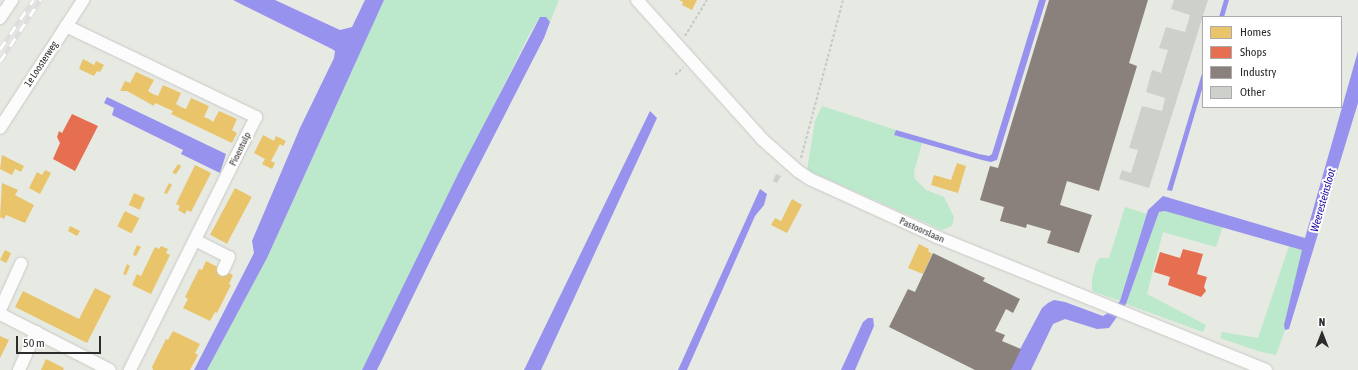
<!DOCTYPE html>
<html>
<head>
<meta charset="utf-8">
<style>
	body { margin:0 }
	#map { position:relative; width:1358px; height:370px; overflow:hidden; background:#e7eae2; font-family:"Asap Condensed",sans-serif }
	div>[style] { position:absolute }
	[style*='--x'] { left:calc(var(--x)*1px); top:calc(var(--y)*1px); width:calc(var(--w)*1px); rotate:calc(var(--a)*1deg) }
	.green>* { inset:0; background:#bce8cc }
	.water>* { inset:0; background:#9692ee }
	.homes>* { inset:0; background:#e9c46a; transform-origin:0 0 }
	.shops>* { inset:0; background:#e76f51 }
	.industry>* { inset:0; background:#8a817c }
	.building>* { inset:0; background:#ced1cb }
	.path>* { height:2px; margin-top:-1px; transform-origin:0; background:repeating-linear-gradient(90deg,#c7c8c7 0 3px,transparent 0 5px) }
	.roads { filter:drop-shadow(0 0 1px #c8c8c7) drop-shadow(0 0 1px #c8c8c7) }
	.minor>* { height:12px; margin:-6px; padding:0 6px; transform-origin:6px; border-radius:6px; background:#fbfcfb }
	.rail>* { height:4.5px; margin-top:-2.25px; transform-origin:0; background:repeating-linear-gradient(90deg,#fff 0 9px,#dfdedf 0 18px); box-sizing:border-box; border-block:1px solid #dfdedf }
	span { translate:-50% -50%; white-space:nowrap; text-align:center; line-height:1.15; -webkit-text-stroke:4px #fff; paint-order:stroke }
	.street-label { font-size:10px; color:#2c2c2c }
	.water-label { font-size:11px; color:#1b08a3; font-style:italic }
	.legend { position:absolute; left:1202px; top:16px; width:140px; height:92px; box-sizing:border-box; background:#fff; border:1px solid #ababab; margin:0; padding:5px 7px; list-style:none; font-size:12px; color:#2c2c2c }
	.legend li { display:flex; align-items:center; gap:8px; height:20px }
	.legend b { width:20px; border:1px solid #ababab }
	.north { position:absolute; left:1302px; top:314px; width:40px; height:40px; -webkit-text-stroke:3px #fff; paint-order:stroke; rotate:0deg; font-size:11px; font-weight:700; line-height:16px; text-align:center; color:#2c2c2c }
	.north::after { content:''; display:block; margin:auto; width:14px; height:18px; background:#2c2c2c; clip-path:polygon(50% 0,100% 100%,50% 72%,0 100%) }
	.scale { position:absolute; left:16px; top:336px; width:85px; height:18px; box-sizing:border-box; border:2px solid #2c2c2c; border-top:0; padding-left:5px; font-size:12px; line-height:14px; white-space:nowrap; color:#2c2c2c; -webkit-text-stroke:3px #fff; paint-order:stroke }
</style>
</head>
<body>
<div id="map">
	<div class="green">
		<i style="clip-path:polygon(384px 0,559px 0,550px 22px,540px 17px,530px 33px,362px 370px,207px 370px,267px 258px)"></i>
		<i style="clip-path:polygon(822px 106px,896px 130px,894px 135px,922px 143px,914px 172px,915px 179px,926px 190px,944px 197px,954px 217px,952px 226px,942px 230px,807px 170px,815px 121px)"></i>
		<i style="clip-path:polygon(1125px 207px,1147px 214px,1120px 301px,1092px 291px,1092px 279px,1096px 263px,1100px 258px,1109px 258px)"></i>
		<i style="clip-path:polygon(1165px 211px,1223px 226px,1216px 247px,1163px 232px,1147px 294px,1206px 325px,1203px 332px,1126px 304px,1159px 212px)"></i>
		<i style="clip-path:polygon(1289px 246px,1303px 250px,1284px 325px,1285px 330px,1276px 355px,1261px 352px,1220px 338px,1222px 332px,1258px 338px)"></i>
	</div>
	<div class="water">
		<i style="clip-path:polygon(233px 0,275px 0,340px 30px,352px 27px,365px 0,384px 0,267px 258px,207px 370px,194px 370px,254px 253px,252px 241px,300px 128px,334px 58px,335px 51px,332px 49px)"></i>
		<i style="clip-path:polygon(1039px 0,1046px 0,997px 160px,991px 162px,982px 160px,894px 135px,896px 130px,979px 154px,989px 156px,992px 154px)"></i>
		<i style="clip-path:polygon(1224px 0,1229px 0,1224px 17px,1219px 17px)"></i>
		<i style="clip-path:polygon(540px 17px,546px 17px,550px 22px,544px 38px,436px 249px,377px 370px,362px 370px,459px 172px)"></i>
		<i style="clip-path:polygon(1358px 51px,1358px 103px,1289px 329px,1285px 330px,1284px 325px,1302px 250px,1165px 211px,1159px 212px,1126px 304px,1109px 328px,1097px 329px,1065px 319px,1053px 324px,1031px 370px,1009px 370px,1042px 308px,1048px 303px,1054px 300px,1065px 302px,1103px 316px,1114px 309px,1120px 301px,1148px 210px,1163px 196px,1305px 238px)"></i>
		<i style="clip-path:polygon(1203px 70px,1203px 86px,1172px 191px,1167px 190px)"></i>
		<i style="clip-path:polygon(107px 97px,226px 154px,220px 173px,181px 154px,183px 150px,112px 115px,114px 108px,104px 103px)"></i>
		<i style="clip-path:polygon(650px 111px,657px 118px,541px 370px,524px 370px)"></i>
		<i style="clip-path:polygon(760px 189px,767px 194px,764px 205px,755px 216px,687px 370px,678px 370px)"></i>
		<i style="clip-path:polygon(868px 318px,873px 318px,874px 326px,855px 370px,841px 370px,863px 322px)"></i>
	</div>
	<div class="homes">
		<i style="clip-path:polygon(679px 0,697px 0,692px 10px,682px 5px,683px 2px)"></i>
		<i style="clip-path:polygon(83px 59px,94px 65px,96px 61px,104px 65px,100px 72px,97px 71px,94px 76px,79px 69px)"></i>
		<i style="clip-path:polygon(136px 72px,154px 80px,148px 91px,153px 94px,158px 96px,163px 85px,181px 93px,176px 104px,181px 107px,186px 109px,191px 98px,209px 106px,204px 117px,209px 119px,213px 122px,219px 111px,237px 119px,232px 130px,237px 133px,232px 143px,171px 114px,173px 111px,155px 103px,154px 106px,127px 91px,120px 91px,125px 81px,130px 83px)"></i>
		<i style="clip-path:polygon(263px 135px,274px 141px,276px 136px,286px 141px,283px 146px,280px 144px,271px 161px,275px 163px,272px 169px,262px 164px,265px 159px,254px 153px)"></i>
		<i style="clip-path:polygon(2px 155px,24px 166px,21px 172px,15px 169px,12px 175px,0 169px)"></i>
		<i style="clip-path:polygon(957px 163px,966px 166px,958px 193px,931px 185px,934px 175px,951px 180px)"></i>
		<i style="left:178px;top:164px;width:4px;height:10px;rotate:34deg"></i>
		<i style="clip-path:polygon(195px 165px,211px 173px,191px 212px,187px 210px,185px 214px,178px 210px,180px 206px,176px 204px)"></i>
		<i style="clip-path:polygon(45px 170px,51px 173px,40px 194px,29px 188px,37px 172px,42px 175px)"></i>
		<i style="clip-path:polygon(2px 183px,18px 190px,15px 195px,34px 205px,25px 223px,6px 215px,4px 219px,0 217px)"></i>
		<i style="clip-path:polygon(169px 183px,172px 185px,167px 194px,164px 193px)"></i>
		<i style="left:235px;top:188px;width:19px;height:53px;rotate:28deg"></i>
		<i style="left:134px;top:193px;width:12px;height:13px;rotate:24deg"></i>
		<i style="clip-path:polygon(792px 199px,802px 205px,787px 233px,771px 225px,775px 218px,781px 221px)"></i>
		<i style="left:125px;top:211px;width:16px;height:17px;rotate:27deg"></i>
		<i style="clip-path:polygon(70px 226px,80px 231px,77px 236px,68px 231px)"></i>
		<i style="clip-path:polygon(919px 244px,929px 249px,928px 251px,932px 254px,923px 274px,908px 268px)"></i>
		<i style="clip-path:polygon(137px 245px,141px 247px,136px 256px,133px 255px)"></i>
		<i style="clip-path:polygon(161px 246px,168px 249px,166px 253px,170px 255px,151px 294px,132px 285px,137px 274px,141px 276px,155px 247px,159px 249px)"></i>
		<i style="left:5px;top:250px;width:7px;height:11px;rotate:27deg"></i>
		<i style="clip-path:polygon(206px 261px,233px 275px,229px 284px,231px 285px,217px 313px,215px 312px,210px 321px,183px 308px,188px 299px,185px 297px,199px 269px,202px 270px)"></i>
		<i style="clip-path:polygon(127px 264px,130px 266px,126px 275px,123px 274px)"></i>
		<i style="clip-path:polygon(95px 288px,111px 296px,87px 343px,15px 307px,23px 291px,79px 319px)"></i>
		<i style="clip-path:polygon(173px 331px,200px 344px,195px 353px,198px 355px,190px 370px,153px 370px,152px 367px,166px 339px,168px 340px)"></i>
		<i style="clip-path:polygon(0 336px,9px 340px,0 358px)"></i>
		<i style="clip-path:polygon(46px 359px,64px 368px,63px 370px,41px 370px)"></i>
	</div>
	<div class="shops">
		<i style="clip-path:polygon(72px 114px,98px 126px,75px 171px,53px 159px,60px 143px,57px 137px,59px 131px,62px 133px)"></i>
		<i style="clip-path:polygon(1183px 249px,1203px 254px,1197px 274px,1207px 277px,1204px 287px,1206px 291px,1201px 297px,1168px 285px,1170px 277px,1154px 272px,1160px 252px,1180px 258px)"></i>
	</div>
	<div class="industry">
		<i style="clip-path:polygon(1049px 0,1148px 0,1129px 63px,1137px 66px,1099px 191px,1067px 181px,1060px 205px,1092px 215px,1079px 253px,1047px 243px,1051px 231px,1027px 224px,1026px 228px,1000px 221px,1004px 207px,980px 200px,990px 166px,998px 168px)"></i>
		<i style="clip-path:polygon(933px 253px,985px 278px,983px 281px,1020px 299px,1013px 313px,1006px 309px,995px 331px,1005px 335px,1002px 341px,1021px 349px,1011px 370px,975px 370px,889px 327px,908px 289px,915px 292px)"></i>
	</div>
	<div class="building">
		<i style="clip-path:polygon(1174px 0,1208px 0,1149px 188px,1119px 179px,1122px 170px,1131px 173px,1138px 150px,1129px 148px,1142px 106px,1162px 111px,1165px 98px,1146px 92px,1152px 70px,1161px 73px,1168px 50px,1159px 48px,1166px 27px,1185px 32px,1190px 15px,1171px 9px)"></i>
		<i style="clip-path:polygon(776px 174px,781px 176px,777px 183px,773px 181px)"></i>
	</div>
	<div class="path">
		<i style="--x:685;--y:36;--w:42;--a:-58.6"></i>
		<i style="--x:675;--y:75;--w:11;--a:-41"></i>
		<i style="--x:801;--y:158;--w:163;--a:-75.1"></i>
	</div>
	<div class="roads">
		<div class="minor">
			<i style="--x:637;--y:0;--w:188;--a:48"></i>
			<i style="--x:763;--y:140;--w:47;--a:41.5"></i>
			<i style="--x:798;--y:171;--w:14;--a:34"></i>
			<i style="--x:810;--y:179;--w:140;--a:24.5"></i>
			<i style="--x:937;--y:237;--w:355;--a:22"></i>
			<i style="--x:0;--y:18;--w:22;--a:-56"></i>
			<i style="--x:66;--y:26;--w:211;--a:25.6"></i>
			<i style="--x:256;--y:117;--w:283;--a:116.5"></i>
			<i style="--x:0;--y:128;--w:153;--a:-57"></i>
			<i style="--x:195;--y:240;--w:38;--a:27"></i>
			<i style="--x:229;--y:257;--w:14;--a:115"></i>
			<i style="--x:0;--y:310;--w:51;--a:-65.5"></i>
			<i style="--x:0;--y:314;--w:123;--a:27"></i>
			<i style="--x:19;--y:370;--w:42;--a:-65.9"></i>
		</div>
	</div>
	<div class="rail">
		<i style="--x:0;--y:49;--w:59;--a:-56"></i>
		<i style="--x:0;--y:61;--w:73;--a:-56.7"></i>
	</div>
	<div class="street-label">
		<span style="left:41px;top:64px;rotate:-57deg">1e Loosterweg</span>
		<span style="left:240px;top:149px;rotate:-64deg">Pioentulp</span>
		<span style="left:922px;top:230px;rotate:24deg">Pastoorslaan</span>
	</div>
	<div class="water-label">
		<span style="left:1323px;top:200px;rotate:-74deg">Weeresteinsloot</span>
	</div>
	<ul class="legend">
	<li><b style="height:11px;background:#e9c46a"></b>Homes</li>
	<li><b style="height:11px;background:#e76f51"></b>Shops</li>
	<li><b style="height:11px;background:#8a817c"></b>Industry</li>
	<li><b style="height:11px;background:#ced1cb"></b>Other</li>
	</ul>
	<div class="north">N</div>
	<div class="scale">50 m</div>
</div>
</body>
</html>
